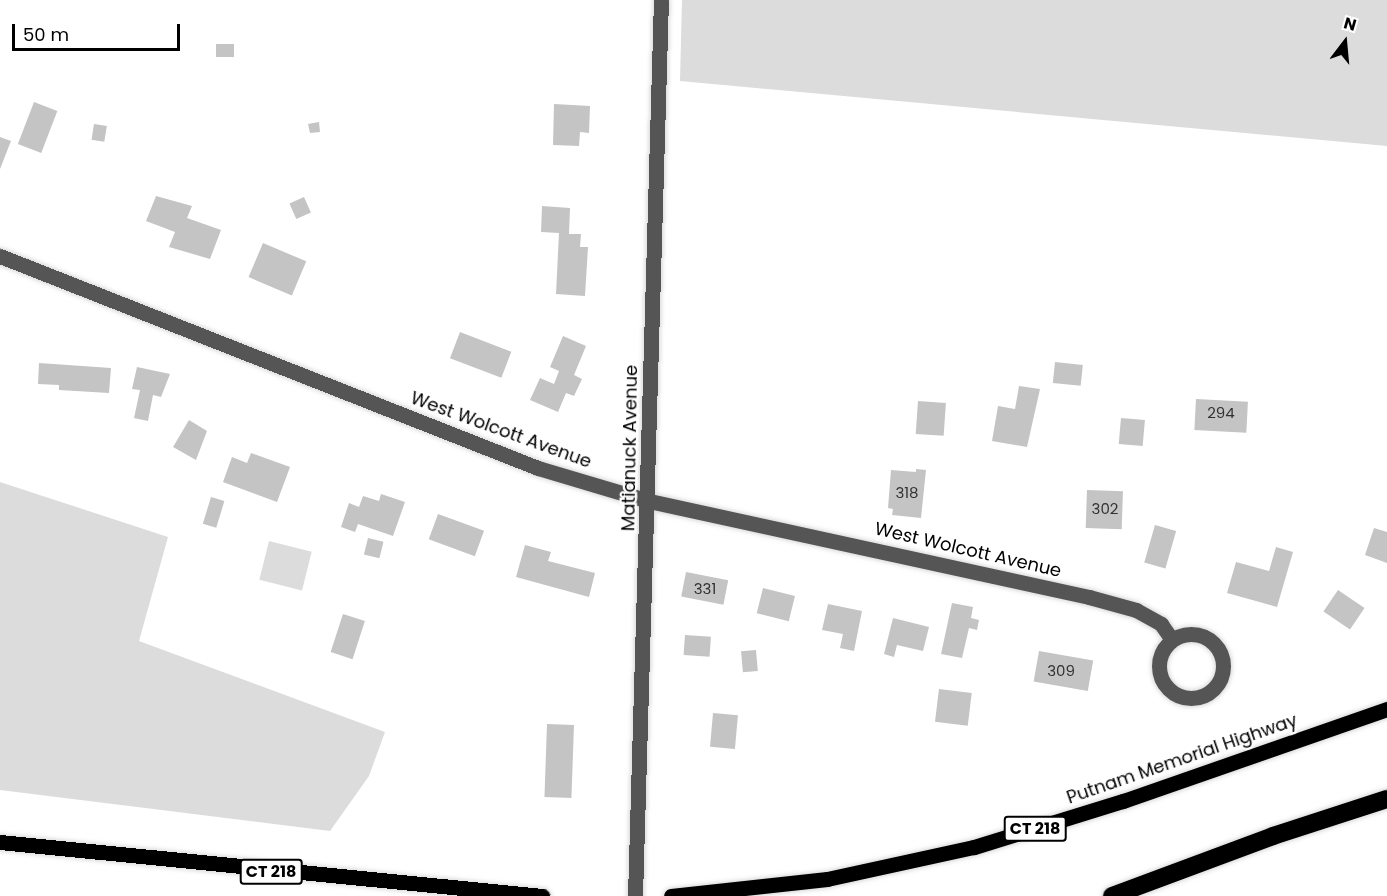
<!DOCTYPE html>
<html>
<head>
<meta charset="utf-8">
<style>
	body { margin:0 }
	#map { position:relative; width:1387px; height:896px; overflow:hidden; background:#fff; font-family:Poppins,sans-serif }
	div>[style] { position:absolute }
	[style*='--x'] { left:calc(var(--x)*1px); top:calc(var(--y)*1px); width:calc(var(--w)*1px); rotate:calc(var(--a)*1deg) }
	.green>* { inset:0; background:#dcdcdc; transform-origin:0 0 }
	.building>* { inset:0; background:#c4c4c4; transform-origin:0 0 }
	.roads { filter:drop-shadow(0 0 2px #dbdbdb) drop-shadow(0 0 2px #dbdbdb) }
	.minor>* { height:15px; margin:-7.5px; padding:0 7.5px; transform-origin:7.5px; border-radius:7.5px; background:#555 }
	.minor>.ring { margin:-7.5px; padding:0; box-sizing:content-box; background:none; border:15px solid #555; border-radius:50% }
	.major>* { height:15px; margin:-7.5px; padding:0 7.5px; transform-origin:7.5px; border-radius:7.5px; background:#000 }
	.highway>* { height:18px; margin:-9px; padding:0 9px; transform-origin:9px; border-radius:9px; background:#000 }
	span { translate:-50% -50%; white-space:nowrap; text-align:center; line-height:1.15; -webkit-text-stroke:4.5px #fff; paint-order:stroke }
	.number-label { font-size:15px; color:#313131 }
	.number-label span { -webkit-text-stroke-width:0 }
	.shield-label span { padding:2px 4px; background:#fff; border:2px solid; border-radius:4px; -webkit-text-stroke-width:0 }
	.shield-label { font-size:16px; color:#000; font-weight:700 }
	.street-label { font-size:18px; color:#000 }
	.north { position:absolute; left:1315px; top:12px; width:60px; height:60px; -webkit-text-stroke:4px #fff; paint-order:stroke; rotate:16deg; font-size:16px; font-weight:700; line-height:24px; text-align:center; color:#000 }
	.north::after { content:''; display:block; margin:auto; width:21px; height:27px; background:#000; clip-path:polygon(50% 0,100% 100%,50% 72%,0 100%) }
	.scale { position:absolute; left:12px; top:24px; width:168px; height:27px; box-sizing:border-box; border:3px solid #000; border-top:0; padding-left:8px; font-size:18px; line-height:21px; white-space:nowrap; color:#000; -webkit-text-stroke:4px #fff; paint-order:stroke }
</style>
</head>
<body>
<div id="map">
	<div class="green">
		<i style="clip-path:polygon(682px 0,1387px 0,1387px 146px,680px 81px)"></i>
		<i style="clip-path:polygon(0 482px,168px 537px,139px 641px,385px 732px,369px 776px,330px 831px,0 790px)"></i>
		<i style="left:269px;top:541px;width:44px;height:40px;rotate:14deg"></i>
	</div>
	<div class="building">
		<i style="left:234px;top:44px;width:13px;height:18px;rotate:90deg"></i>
		<i style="left:34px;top:102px;width:25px;height:45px;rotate:21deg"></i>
		<i style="clip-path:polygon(554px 104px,590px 106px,589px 133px,580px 132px,579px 146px,553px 145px)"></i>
		<i style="clip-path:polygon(319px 122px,320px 132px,310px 133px,308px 124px)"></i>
		<i style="left:94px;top:124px;width:13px;height:16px;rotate:9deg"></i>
		<i style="clip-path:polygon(0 137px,11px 141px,0 169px)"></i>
		<i style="clip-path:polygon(156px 196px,192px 206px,187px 218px,221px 230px,210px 259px,169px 247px,175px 232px,146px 221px)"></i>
		<i style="left:304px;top:197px;width:17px;height:16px;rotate:66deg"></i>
		<i style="clip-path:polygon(542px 206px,570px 208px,569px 234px,581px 234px,580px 247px,588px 247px,585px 296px,556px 294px,559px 233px,541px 232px)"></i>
		<i style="left:263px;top:243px;width:47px;height:37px;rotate:23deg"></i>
		<i style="left:460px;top:332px;width:55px;height:28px;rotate:21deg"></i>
		<i style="clip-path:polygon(563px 336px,586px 346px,574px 375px,582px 379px,574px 396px,566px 393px,558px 412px,530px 400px,540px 378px,554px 384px,559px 371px,550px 367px)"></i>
		<i style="left:1055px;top:362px;width:28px;height:21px;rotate:6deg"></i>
		<i style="clip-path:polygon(39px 363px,111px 368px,109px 393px,59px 390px,59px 385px,38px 384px)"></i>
		<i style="clip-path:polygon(137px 367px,170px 374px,161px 397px,153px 395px,148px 421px,134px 418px,140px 390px,132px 389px)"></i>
		<i style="clip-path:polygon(1019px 386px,1040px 389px,1027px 447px,992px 441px,998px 406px,1015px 409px)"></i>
		<i style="left:1196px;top:399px;width:52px;height:31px;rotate:3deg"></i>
		<i style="left:918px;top:401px;width:28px;height:33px;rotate:4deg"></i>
		<i style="left:1121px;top:418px;width:24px;height:26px;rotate:5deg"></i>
		<i style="clip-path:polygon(189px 420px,207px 431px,196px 460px,173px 447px)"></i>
		<i style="clip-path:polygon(251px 453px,290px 467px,277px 502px,223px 482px,232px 457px,247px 463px)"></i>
		<i style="clip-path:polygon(916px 469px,926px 470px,921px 518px,892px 515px,893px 509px,888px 508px,891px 470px,916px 472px)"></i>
		<i style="left:1087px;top:490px;width:36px;height:38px;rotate:2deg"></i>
		<i style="clip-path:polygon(381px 494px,405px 502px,393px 536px,358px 524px,355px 532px,341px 527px,349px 503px,359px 507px,363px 496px,379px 501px)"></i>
		<i style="left:211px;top:497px;width:14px;height:28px;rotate:17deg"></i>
		<i style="left:438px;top:514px;width:49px;height:27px;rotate:20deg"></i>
		<i style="left:1155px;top:525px;width:22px;height:39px;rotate:16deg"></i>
		<i style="clip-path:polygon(1374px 528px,1387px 532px,1387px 563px,1365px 555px)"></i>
		<i style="left:368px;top:538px;width:16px;height:17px;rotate:14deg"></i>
		<i style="clip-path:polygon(525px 545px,551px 552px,548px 561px,595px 573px,589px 597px,516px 577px)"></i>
		<i style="clip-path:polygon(1276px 547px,1293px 552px,1277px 607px,1227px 593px,1236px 562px,1269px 571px)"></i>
		<i style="left:686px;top:572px;width:43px;height:25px;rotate:11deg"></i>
		<i style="left:763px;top:588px;width:33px;height:26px;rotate:14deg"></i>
		<i style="left:1338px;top:590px;width:32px;height:26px;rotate:34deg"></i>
		<i style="clip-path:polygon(952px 603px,973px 607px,971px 618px,979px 620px,977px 630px,969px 628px,962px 658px,941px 654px)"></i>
		<i style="clip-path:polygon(828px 604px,862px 611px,854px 651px,840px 648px,843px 634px,822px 630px)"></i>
		<i style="left:343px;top:614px;width:23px;height:40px;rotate:18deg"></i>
		<i style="clip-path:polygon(893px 618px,929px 627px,923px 651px,897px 645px,894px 657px,884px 654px)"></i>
		<i style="left:685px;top:635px;width:26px;height:20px;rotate:4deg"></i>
		<i style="left:756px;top:650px;width:21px;height:15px;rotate:85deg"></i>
		<i style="left:1039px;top:651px;width:55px;height:31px;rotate:10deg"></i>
		<i style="left:939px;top:689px;width:33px;height:33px;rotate:7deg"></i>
		<i style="left:713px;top:713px;width:25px;height:34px;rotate:5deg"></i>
		<i style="left:547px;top:724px;width:27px;height:73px;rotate:2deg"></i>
	</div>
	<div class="roads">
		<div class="minor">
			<i style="--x:0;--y:256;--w:578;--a:21.51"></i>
			<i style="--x:538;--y:468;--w:116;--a:16.6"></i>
			<i style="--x:649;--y:501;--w:450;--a:12.3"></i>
			<i style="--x:1089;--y:597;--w:49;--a:15.5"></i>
			<i style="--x:1136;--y:610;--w:29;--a:29"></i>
			<i style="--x:1161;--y:624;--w:19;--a:55"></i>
			<i class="ring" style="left:1159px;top:634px;width:49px;height:49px"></i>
			<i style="--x:635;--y:896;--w:896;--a:-88.34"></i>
		</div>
		<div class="major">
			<i style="--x:0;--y:842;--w:545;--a:5.69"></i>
			<i style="--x:671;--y:896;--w:157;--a:-6.2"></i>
			<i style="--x:827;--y:879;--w:150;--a:-12.3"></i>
			<i style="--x:974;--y:847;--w:156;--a:-17.2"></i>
			<i style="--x:1123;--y:801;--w:280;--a:-19.2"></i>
		</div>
		<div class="highway">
			<i style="--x:1112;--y:896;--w:172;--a:-20.4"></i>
			<i style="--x:1273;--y:836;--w:120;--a:-18"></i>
		</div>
	</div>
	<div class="number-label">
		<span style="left:1221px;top:413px">294</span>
		<span style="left:907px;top:493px">318</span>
		<span style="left:1105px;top:509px">302</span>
		<span style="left:705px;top:589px">331</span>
		<span style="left:1061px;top:671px">309</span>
	</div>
	<div class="shield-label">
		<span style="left:1035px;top:829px">CT 218</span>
		<span style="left:271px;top:872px">CT 218</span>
	</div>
	<div class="street-label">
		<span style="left:501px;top:430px;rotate:20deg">West Wolcott Avenue</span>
		<span style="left:630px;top:448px;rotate:-89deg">Matianuck Avenue</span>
		<span style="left:968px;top:550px;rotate:13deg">West Wolcott Avenue</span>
		<span style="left:1182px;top:759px;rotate:-19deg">Putnam Memorial Highway</span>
	</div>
	<div class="north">N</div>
	<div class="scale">50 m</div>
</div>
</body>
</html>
